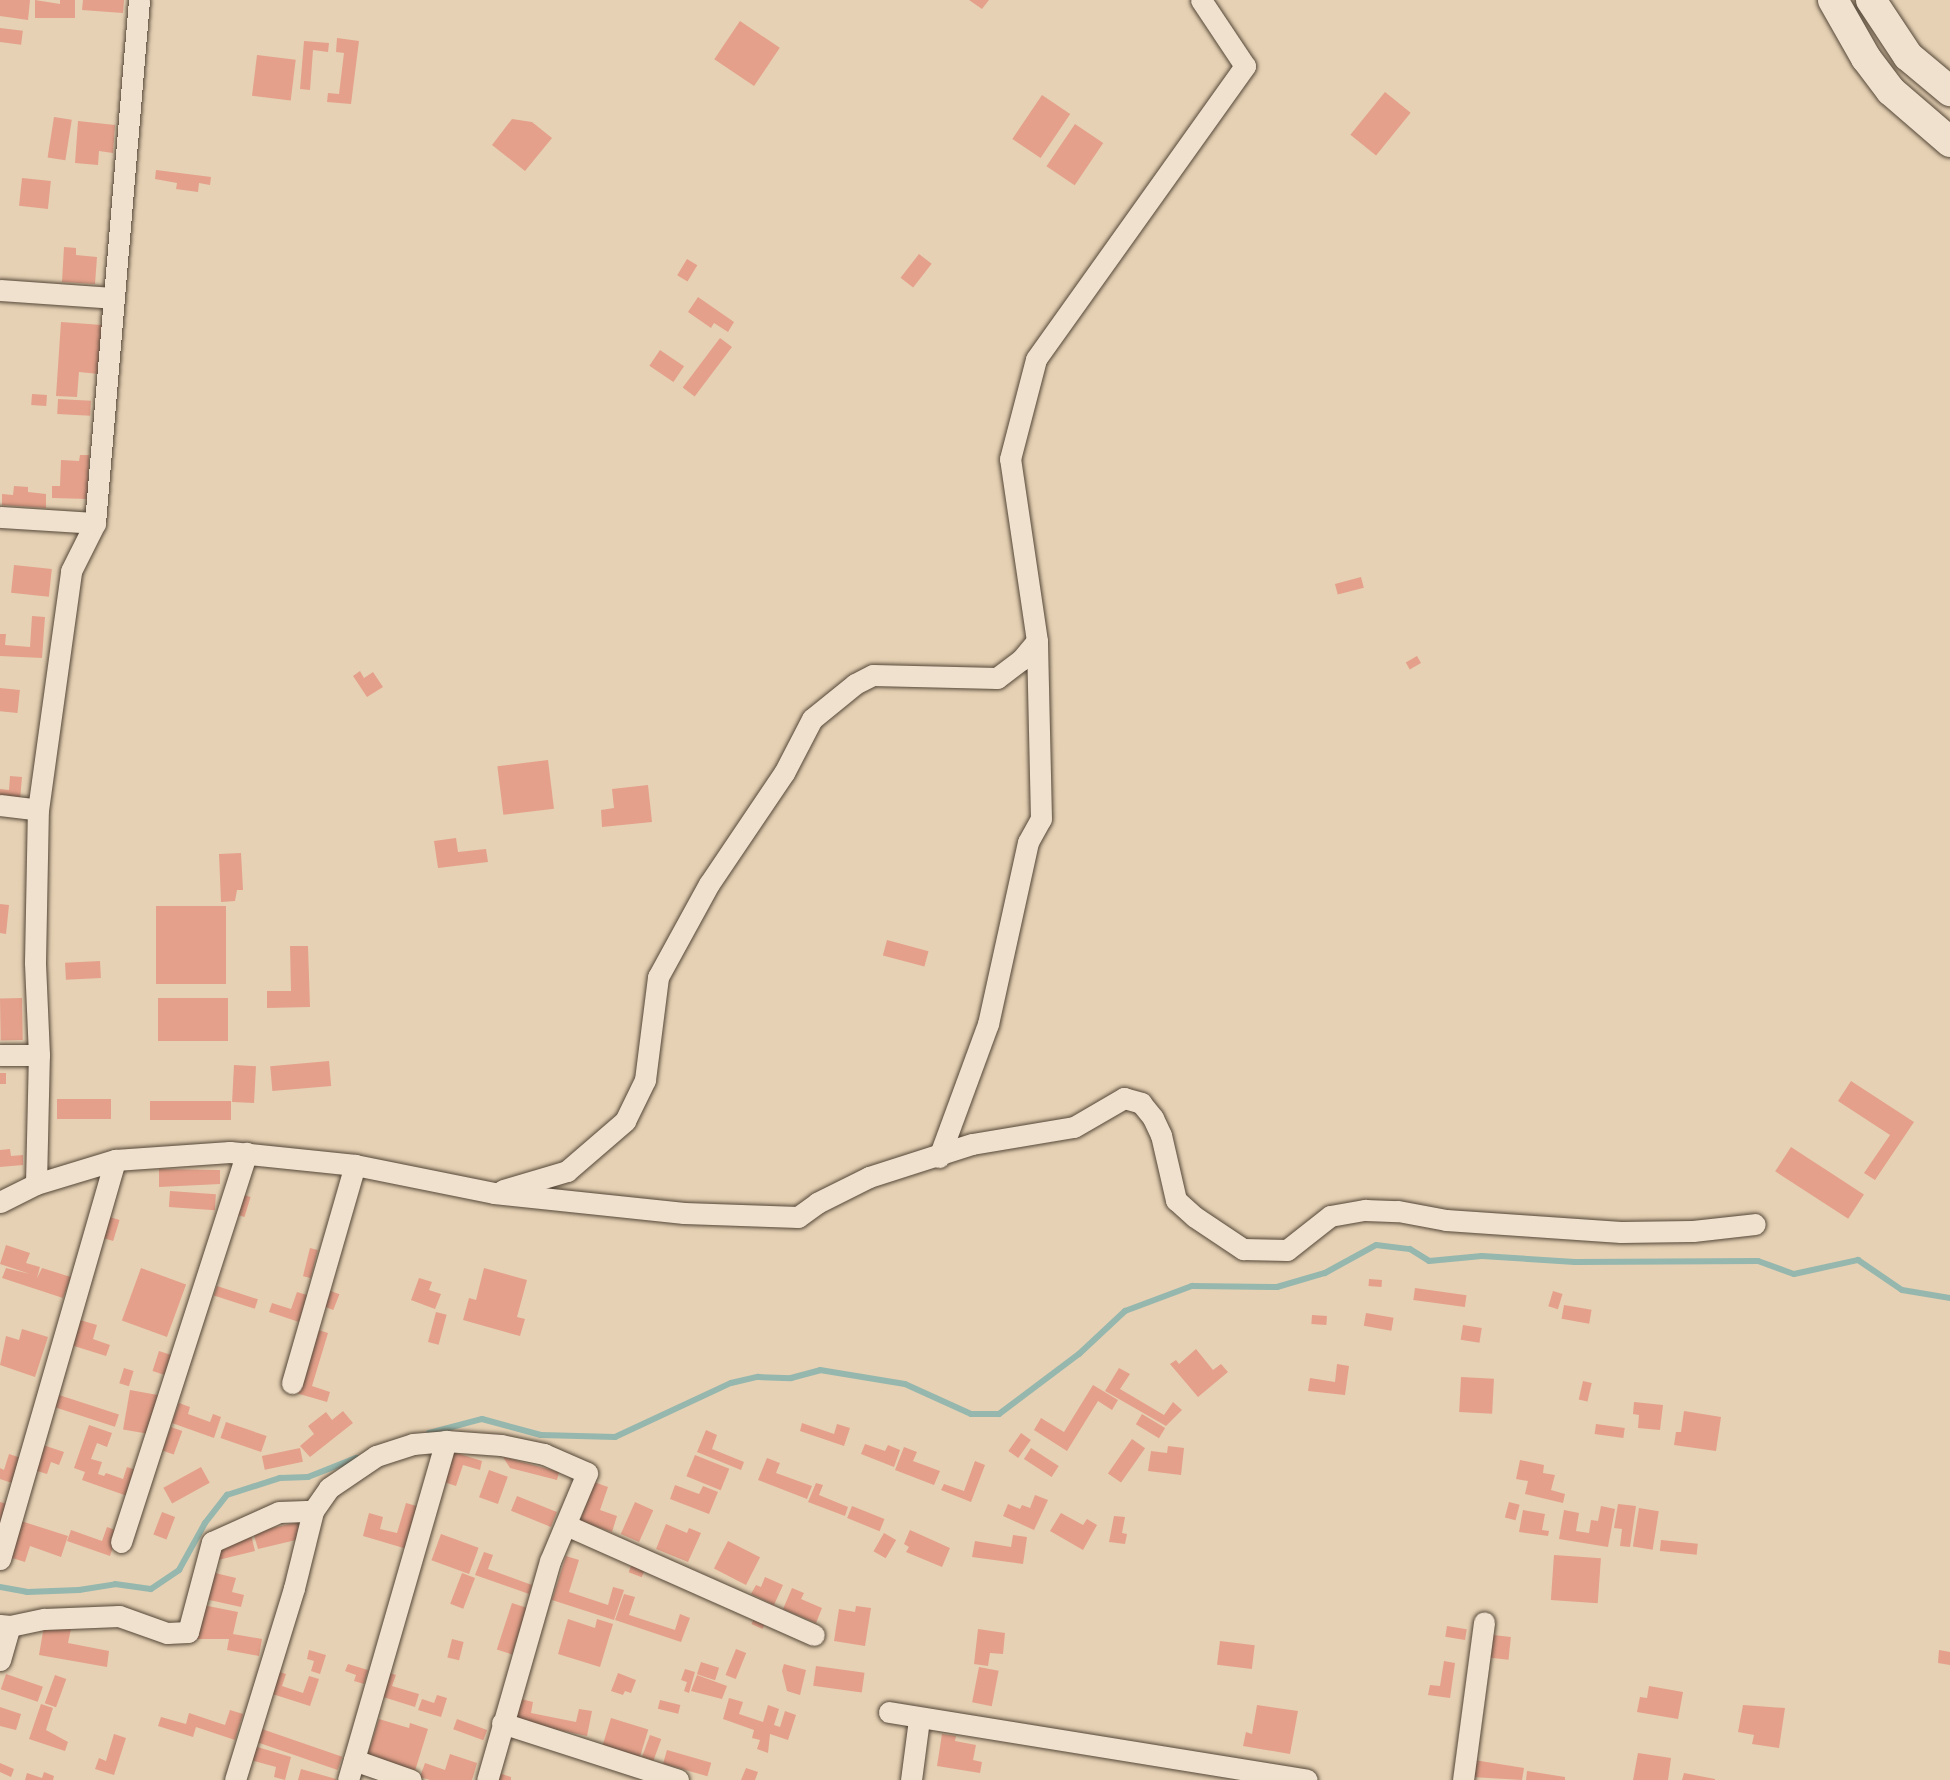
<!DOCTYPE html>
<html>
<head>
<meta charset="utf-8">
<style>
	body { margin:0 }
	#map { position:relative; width:1950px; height:1780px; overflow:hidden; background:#e6d1b4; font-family:Vollkorn,serif }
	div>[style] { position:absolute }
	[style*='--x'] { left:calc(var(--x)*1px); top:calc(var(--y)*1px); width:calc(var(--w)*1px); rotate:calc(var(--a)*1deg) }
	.stream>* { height:6px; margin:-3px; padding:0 3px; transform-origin:3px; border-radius:3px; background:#96b7ad }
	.building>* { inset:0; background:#e4a08a; transform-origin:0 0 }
	.roads { filter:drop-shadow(0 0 2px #534637) drop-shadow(0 0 2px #534637) }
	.street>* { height:21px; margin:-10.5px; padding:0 10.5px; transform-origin:10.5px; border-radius:10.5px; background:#efe1ce }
	.secondary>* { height:30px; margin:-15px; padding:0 15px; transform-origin:15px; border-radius:15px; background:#efe1ce }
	span { translate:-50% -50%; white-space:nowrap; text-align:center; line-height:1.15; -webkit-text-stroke:5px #efe1ce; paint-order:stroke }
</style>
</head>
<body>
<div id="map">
	<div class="stream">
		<i style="--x:429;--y:1433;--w:55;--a:-14.8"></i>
		<i style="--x:482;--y:1419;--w:61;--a:15.2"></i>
		<i style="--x:541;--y:1435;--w:74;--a:1.5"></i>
		<i style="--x:615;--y:1437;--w:128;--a:-25"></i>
		<i style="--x:731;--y:1383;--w:28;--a:-13"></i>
		<i style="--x:758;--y:1377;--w:33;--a:2"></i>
		<i style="--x:791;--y:1378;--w:30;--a:-15"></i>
		<i style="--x:820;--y:1370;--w:86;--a:9.4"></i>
		<i style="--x:905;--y:1384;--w:72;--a:24.4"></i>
		<i style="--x:971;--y:1414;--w:28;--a:0"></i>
		<i style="--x:999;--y:1414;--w:100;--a:-36.9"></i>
		<i style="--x:1079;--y:1354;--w:63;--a:-43.1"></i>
		<i style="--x:1125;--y:1311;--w:72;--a:-20.5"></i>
		<i style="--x:1192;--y:1286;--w:85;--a:0.7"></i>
		<i style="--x:1277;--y:1287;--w:50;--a:-16.3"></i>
		<i style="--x:1325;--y:1273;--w:58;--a:-28.8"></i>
		<i style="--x:1376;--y:1245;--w:34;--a:7"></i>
		<i style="--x:1410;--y:1249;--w:22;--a:32"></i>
		<i style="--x:1429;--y:1261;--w:53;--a:-5.4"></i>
		<i style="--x:1482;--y:1256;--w:93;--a:3.7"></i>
		<i style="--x:1575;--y:1262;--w:183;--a:-0.3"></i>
		<i style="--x:1758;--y:1261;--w:38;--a:20"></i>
		<i style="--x:1794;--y:1274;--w:66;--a:-12.3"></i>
		<i style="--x:1858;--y:1260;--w:53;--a:34.3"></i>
		<i style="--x:1902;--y:1290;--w:49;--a:9.5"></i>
		<i style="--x:0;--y:1587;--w:27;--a:10"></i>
		<i style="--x:27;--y:1592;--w:52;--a:-2.2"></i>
		<i style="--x:79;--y:1590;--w:36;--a:-9"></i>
		<i style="--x:115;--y:1584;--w:36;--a:8"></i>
		<i style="--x:151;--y:1589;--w:34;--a:-34"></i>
		<i style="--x:179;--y:1570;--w:54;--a:-61"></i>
		<i style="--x:205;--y:1523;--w:36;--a:-52"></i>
		<i style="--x:227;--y:1495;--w:56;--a:-17.8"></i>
		<i style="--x:280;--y:1478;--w:28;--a:-2"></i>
		<i style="--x:308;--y:1477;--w:52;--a:-21.6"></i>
	</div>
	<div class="building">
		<i style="clip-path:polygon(0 0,30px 0,28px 20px,0 16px)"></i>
		<i style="clip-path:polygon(35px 0,60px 4px,60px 0,75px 0,75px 18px,35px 18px)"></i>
		<i style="clip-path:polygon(83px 0,124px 0,123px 13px,82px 10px)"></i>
		<i style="clip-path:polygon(969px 0,989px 0,982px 9px)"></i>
		<i style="left:740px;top:21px;width:48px;height:46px;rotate:34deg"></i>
		<i style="left:0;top:28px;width:23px;height:14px;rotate:7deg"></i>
		<i style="clip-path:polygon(337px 38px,359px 41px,351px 104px,327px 102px,328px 93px,339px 94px,344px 53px,336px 52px)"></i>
		<i style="clip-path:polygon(304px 41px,329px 43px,328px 52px,313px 50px,310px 90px,300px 89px)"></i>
		<i style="left:257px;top:55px;width:39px;height:41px;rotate:7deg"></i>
		<i style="left:1385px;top:92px;width:33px;height:55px;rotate:39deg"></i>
		<i style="left:1042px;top:95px;width:34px;height:53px;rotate:34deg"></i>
		<i style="left:54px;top:117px;width:18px;height:41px;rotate:9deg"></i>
		<i style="clip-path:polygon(512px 119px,532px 122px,552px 138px,525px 171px,492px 145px)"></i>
		<i style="clip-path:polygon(78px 121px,115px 125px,113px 153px,99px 151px,98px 165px,75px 163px)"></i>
		<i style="left:1075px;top:124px;width:34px;height:51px;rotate:34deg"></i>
		<i style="clip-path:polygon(156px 170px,211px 177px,210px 185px,199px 183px,198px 192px,176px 189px,177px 183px,155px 179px)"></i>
		<i style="left:22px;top:178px;width:29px;height:28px;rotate:6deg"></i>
		<i style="clip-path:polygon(64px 247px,76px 248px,76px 255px,97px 257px,95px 284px,62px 282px)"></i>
		<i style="left:919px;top:254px;width:16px;height:30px;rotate:38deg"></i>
		<i style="left:687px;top:259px;width:12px;height:19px;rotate:31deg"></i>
		<i style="clip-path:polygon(698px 297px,734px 322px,728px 332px,714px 323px,711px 328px,688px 312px)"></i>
		<i style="clip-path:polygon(61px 322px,102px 325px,99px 374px,79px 372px,77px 397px,56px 396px)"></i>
		<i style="left:720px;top:338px;width:15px;height:62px;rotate:37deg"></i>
		<i style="left:660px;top:350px;width:29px;height:19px;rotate:34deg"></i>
		<i style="left:32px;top:394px;width:15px;height:11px;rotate:4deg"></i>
		<i style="left:58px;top:399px;width:33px;height:15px;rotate:3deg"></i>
		<i style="clip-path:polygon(80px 455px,89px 455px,88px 499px,52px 498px,52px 486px,60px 486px,61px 460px,79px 461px)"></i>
		<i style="clip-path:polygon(14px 486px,28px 487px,28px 492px,46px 494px,46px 508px,2px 505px,2px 494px,13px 495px)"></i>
		<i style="left:14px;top:565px;width:38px;height:28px;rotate:6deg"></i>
		<i style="left:1361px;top:577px;width:11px;height:27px;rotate:75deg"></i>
		<i style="clip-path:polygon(32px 616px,45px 617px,42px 658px,0 656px,0 634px,6px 634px,5px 645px,30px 647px)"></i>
		<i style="left:1417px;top:656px;width:8px;height:13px;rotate:60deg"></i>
		<i style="clip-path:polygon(360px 671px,364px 678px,373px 672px,383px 687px,367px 697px,353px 676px)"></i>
		<i style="left:0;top:688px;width:20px;height:23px;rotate:6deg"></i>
		<i style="left:548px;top:760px;width:49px;height:51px;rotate:83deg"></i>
		<i style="clip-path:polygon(10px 776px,22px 777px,20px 800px,0 799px,0 789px,9px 790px)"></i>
		<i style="clip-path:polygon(648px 785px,652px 822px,602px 827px,601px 810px,614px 808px,612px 789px)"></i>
		<i style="clip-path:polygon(456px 838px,458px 852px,486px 849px,488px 862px,438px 868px,434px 841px)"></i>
		<i style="clip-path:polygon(241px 853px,243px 890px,237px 890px,235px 901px,221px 902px,219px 854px)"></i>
		<i style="clip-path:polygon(0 904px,9px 905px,6px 934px,0 933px)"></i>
		<i style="left:156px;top:906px;width:70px;height:78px"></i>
		<i style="left:887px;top:940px;width:43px;height:16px;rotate:15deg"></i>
		<i style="clip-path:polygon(290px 946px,308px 946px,310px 1007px,267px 1008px,267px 991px,291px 991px)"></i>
		<i style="left:100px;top:961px;width:17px;height:35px;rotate:87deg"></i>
		<i style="left:22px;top:998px;width:42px;height:22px;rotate:89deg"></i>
		<i style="left:158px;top:998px;width:70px;height:43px"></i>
		<i style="left:329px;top:1061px;width:25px;height:59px;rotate:85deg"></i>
		<i style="left:234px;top:1065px;width:22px;height:37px;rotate:3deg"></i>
		<i style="left:0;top:1073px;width:6px;height:11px"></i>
		<i style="clip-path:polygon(1851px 1081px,1914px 1122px,1875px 1180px,1864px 1173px,1890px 1135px,1838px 1101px)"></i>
		<i style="left:57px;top:1099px;width:54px;height:20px"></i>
		<i style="left:231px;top:1101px;width:19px;height:81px;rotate:90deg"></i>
		<i style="left:1791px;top:1147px;width:87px;height:29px;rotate:33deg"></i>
		<i style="clip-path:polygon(10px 1149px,11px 1156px,23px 1155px,23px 1165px,0 1167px,0 1150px)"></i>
		<i style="clip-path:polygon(159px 1169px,220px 1170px,220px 1184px,159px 1187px)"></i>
		<i style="left:170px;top:1191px;width:46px;height:16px;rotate:4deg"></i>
		<i style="left:241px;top:1194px;width:10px;height:21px;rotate:17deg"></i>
		<i style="left:110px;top:1217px;width:10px;height:22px;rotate:17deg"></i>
		<i style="clip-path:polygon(6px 1245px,30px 1253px,26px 1263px,40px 1267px,37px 1278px,42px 1268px,71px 1277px,63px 1298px,2px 1278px,6px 1268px,30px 1274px,0 1264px)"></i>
		<i style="left:310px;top:1248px;width:8px;height:29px;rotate:14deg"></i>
		<i style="left:141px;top:1268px;width:48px;height:56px;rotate:20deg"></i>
		<i style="clip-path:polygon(484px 1268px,527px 1280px,517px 1317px,525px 1319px,520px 1336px,463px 1320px,469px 1298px,476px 1300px)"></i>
		<i style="clip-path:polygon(419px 1278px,432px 1282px,429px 1290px,441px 1294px,435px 1309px,411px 1300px)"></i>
		<i style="left:1369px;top:1279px;width:13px;height:7px;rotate:4deg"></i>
		<i style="left:217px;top:1286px;width:43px;height:10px;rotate:18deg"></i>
		<i style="left:1415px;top:1288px;width:52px;height:12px;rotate:8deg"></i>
		<i style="left:331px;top:1291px;width:9px;height:17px;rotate:21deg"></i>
		<i style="left:1553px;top:1291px;width:10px;height:16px;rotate:17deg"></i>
		<i style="clip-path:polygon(297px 1292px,307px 1295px,299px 1322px,269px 1312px,272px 1303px,291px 1309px)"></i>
		<i style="left:1564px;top:1305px;width:28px;height:14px;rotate:10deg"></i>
		<i style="left:436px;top:1312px;width:11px;height:31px;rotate:15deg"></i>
		<i style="left:1366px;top:1313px;width:28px;height:13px;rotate:10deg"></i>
		<i style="left:1312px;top:1315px;width:15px;height:9px;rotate:4deg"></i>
		<i style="clip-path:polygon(80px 1320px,97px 1325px,93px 1339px,110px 1345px,106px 1356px,71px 1345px)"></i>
		<i style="left:1463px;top:1325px;width:19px;height:15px;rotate:9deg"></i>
		<i style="clip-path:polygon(22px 1329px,48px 1337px,35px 1377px,0 1365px,6px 1336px,19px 1340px)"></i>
		<i style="clip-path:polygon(315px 1329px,328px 1333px,312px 1386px,330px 1392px,327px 1402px,296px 1393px)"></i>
		<i style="clip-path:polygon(1196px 1349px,1213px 1370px,1221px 1364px,1228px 1372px,1198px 1397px,1170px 1364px,1176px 1360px,1179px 1364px)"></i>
		<i style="left:159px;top:1351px;width:16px;height:21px;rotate:18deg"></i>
		<i style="clip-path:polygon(1337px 1364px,1349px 1366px,1345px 1395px,1308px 1391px,1310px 1378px,1335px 1382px)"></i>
		<i style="left:124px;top:1368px;width:10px;height:16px;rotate:17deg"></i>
		<i style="clip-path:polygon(1119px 1368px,1130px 1374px,1120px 1389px,1164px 1415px,1173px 1402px,1182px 1410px,1166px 1426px,1105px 1391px)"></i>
		<i style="left:1461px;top:1377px;width:33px;height:35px;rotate:3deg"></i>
		<i style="left:1583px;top:1381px;width:9px;height:19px;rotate:13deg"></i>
		<i style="clip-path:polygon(1093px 1385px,1118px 1400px,1112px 1410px,1098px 1401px,1067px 1451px,1034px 1430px,1041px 1418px,1064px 1432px)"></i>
		<i style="left:130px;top:1390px;width:34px;height:40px;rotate:10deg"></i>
		<i style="left:59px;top:1395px;width:63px;height:13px;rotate:18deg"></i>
		<i style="clip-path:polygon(1634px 1402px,1663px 1405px,1660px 1430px,1638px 1428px,1639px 1415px,1633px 1414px)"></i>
		<i style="clip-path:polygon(179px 1403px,190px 1407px,188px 1414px,210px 1422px,213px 1414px,221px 1417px,214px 1438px,172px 1423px)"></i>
		<i style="clip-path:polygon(343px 1411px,353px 1423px,310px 1457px,300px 1446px,314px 1434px,308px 1426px,326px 1412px,332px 1420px)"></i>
		<i style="clip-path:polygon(1684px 1411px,1721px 1417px,1716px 1451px,1674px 1445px,1676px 1432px,1681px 1432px)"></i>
		<i style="left:1142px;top:1414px;width:27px;height:12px;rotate:31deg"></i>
		<i style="left:226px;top:1422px;width:43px;height:17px;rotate:19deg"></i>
		<i style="clip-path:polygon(802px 1423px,834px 1434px,837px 1424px,850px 1428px,844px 1446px,800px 1431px)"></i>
		<i style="left:1596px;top:1424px;width:29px;height:10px;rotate:8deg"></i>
		<i style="clip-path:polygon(89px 1425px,112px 1433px,107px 1447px,97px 1443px,91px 1459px,102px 1462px,98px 1474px,104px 1476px,106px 1473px,123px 1479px,127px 1467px,139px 1471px,130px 1497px,82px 1480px,85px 1472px,74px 1468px)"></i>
		<i style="left:171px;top:1427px;width:12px;height:25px;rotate:20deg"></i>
		<i style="clip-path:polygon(706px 1430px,717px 1435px,712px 1449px,744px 1462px,741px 1470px,697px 1452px)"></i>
		<i style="left:1021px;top:1433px;width:12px;height:22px;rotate:35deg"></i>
		<i style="left:1132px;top:1439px;width:16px;height:42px;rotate:35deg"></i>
		<i style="clip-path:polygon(865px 1444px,885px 1451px,888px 1445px,900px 1450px,894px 1467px,861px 1454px)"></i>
		<i style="clip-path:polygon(43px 1445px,64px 1452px,59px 1465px,51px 1462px,47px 1474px,34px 1470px)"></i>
		<i style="clip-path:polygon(1168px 1446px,1184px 1448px,1181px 1475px,1148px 1471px,1151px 1451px,1167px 1453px)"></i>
		<i style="clip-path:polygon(904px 1447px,917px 1452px,913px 1461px,940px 1471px,934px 1485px,895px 1470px)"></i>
		<i style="left:300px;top:1448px;width:14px;height:39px;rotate:78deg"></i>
		<i style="left:1031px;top:1448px;width:33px;height:13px;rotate:33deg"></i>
		<i style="clip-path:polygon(450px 1451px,482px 1461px,480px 1470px,463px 1465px,456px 1486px,441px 1481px)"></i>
		<i style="clip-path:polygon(9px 1454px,21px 1458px,12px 1483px,0 1479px,0 1468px,4px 1470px)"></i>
		<i style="left:695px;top:1455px;width:37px;height:23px;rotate:22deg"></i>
		<i style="clip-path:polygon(503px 1457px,559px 1472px,557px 1480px,510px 1468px)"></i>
		<i style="clip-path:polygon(767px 1458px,780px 1463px,776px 1473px,812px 1486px,807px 1499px,758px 1480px)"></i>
		<i style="clip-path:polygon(1520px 1460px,1544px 1465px,1543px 1473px,1555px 1475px,1551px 1490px,1565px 1494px,1563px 1503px,1525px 1494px,1528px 1481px,1516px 1479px)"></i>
		<i style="clip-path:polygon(975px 1461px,985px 1465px,971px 1502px,941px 1490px,944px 1484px,964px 1491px)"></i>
		<i style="left:201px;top:1467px;width:18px;height:43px;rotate:61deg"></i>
		<i style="left:489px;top:1470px;width:20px;height:29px;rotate:20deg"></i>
		<i style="clip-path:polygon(594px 1482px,608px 1487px,600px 1510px,617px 1516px,612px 1532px,580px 1521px)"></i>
		<i style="clip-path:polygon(816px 1483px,823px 1485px,819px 1495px,848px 1507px,845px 1516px,808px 1502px)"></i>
		<i style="clip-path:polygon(675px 1485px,699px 1494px,703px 1486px,718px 1492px,709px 1514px,670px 1499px)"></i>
		<i style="clip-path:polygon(1035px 1495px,1048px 1500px,1034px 1530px,1003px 1516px,1008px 1504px,1020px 1509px,1022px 1505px,1030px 1508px)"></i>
		<i style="left:517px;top:1496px;width:43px;height:16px;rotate:22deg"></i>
		<i style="clip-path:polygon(0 1502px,7px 1504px,0 1525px)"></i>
		<i style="left:635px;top:1502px;width:20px;height:35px;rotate:24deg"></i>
		<i style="left:1509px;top:1502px;width:11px;height:16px;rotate:15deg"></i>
		<i style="clip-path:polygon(406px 1503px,420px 1507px,407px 1549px,363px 1536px,369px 1513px,383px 1517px,380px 1529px,397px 1533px)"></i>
		<i style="clip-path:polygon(1618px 1504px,1636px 1506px,1630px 1547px,1620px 1546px,1622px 1529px,1614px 1528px)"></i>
		<i style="left:852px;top:1506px;width:35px;height:13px;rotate:22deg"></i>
		<i style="clip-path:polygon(1601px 1506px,1615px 1509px,1608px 1547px,1559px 1539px,1564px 1510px,1579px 1513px,1576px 1531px,1589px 1533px,1591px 1520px,1598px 1521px)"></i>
		<i style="left:1639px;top:1508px;width:20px;height:39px;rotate:9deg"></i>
		<i style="clip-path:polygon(1523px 1510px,1545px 1514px,1542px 1530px,1549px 1531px,1548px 1536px,1519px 1532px)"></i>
		<i style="left:162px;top:1512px;width:14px;height:24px;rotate:21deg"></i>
		<i style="clip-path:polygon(1061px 1513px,1083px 1525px,1087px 1519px,1097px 1525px,1083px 1550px,1050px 1531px)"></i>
		<i style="clip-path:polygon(1114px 1516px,1125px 1517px,1122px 1533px,1127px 1534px,1125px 1544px,1109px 1542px)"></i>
		<i style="clip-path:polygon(21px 1521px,68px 1536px,61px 1557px,30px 1546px,25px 1562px,9px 1557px)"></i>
		<i style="clip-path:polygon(304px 1521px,296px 1540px,258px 1549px,253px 1532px)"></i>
		<i style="clip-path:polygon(666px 1524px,687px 1533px,689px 1528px,701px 1533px,688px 1562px,656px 1549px)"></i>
		<i style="clip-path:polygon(107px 1527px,118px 1531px,110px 1556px,67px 1541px,71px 1530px,102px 1541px)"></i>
		<i style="clip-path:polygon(910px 1530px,950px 1548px,942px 1567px,906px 1552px,909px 1547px,904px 1544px)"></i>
		<i style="clip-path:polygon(250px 1531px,255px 1551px,218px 1560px,216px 1551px)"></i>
		<i style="left:884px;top:1533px;width:14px;height:21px;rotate:30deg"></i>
		<i style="left:441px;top:1534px;width:40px;height:28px;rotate:20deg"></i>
		<i style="clip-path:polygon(1013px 1535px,1027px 1537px,1023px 1564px,972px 1557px,975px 1541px,1011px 1547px)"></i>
		<i style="left:1661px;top:1540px;width:37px;height:11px;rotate:6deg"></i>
		<i style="left:728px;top:1541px;width:36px;height:31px;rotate:27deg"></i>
		<i style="clip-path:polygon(484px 1552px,493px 1555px,488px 1569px,532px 1585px,529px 1594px,475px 1575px)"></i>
		<i style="left:1554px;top:1555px;width:47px;height:45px;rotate:4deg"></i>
		<i style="clip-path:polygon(566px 1556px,579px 1560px,569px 1592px,608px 1605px,613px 1587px,624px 1590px,614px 1620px,552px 1600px)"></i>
		<i style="left:633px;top:1561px;width:14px;height:12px;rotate:21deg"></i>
		<i style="clip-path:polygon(211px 1572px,236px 1578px,232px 1592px,244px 1595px,241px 1607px,205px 1599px)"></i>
		<i style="left:462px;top:1573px;width:14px;height:33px;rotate:21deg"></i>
		<i style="clip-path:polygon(765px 1577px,783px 1585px,774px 1605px,751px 1594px,756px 1585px,761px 1587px)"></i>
		<i style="clip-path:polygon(792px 1588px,804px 1593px,801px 1599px,822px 1608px,816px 1623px,783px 1609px)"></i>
		<i style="clip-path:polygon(624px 1594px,635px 1597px,629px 1615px,675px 1630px,680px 1614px,690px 1618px,681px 1642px,615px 1620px)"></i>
		<i style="left:512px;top:1603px;width:16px;height:49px;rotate:18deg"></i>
		<i style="clip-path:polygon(203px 1605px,238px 1612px,233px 1634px,262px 1639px,259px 1656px,227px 1650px,229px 1639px,196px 1639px)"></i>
		<i style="clip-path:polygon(856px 1606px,871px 1608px,865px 1646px,834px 1641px,839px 1609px,855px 1612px)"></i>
		<i style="left:756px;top:1614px;width:12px;height:11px;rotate:24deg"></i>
		<i style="clip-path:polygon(568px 1619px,595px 1628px,597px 1619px,613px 1624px,600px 1667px,558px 1654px)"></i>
		<i style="clip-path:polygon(45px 1620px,72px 1624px,68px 1643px,109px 1651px,107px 1667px,39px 1655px)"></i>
		<i style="left:1447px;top:1626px;width:20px;height:11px;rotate:9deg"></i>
		<i style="clip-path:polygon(978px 1629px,1005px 1633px,1003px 1654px,990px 1653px,988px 1666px,974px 1664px)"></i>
		<i style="left:1493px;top:1635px;width:18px;height:23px;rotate:6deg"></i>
		<i style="left:452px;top:1639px;width:12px;height:19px;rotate:14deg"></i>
		<i style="left:1220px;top:1641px;width:35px;height:24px;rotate:7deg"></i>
		<i style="left:736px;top:1649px;width:11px;height:28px;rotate:22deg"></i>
		<i style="clip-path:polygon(309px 1650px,326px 1655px,320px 1674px,311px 1671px,314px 1661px,307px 1659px)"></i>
		<i style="clip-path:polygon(1939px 1650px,1950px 1652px,1950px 1665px,1938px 1663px)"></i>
		<i style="clip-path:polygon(1444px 1661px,1455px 1663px,1450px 1698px,1428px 1695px,1430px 1685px,1440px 1686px)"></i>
		<i style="left:701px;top:1662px;width:19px;height:13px;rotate:18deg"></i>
		<i style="clip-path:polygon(348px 1664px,368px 1670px,364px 1684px,354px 1681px,356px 1675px,345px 1671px)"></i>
		<i style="clip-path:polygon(784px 1664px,806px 1670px,800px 1695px,787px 1691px,782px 1671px)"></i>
		<i style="left:816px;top:1666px;width:49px;height:20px;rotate:8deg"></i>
		<i style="left:979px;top:1667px;width:20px;height:36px;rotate:11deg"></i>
		<i style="clip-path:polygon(685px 1669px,695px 1672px,689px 1693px,684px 1691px,687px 1682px,681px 1680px)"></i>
		<i style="clip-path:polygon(274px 1670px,286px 1674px,282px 1686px,303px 1693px,309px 1676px,319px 1679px,310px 1706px,266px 1692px)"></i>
		<i style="clip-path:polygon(387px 1672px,396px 1675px,392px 1686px,419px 1694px,415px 1707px,380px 1696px)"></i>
		<i style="clip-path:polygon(618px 1673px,636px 1680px,631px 1693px,625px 1691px,623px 1695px,611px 1691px)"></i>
		<i style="left:6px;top:1674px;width:39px;height:16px;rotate:19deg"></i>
		<i style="left:55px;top:1675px;width:12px;height:30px;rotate:20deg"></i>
		<i style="clip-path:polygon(697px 1675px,727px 1686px,722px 1699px,691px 1691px)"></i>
		<i style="clip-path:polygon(1649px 1686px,1683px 1692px,1678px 1719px,1637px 1712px,1640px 1697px,1647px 1698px)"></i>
		<i style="clip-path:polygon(437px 1695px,447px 1698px,441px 1717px,418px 1710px,422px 1699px,434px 1703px)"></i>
		<i style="clip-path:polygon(729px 1698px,743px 1702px,739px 1714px,763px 1722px,768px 1705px,779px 1709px,774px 1725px,780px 1727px,785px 1711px,796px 1715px,788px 1740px,770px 1734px,768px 1753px,757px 1749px,760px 1740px,752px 1738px,754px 1730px,723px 1719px)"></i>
		<i style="clip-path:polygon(521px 1699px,533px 1702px,531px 1713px,576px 1722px,579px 1709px,592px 1711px,587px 1736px,516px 1721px)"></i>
		<i style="left:660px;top:1700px;width:21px;height:9px;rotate:14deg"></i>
		<i style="clip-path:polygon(41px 1704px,53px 1708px,46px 1730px,68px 1742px,65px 1751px,29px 1739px)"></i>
		<i style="clip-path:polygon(1257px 1705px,1298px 1711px,1290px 1754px,1243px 1746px,1246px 1732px,1252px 1734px)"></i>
		<i style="clip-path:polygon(1743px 1705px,1785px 1708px,1779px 1748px,1752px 1744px,1754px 1735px,1738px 1732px)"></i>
		<i style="clip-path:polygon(0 1707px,21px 1714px,16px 1730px,0 1726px)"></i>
		<i style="clip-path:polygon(230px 1710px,243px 1714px,235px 1740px,196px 1727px,193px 1737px,158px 1726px,161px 1717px,186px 1724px,189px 1713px,225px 1725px)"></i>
		<i style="left:611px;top:1718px;width:39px;height:29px;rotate:17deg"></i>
		<i style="clip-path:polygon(379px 1719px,409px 1728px,410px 1723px,428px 1729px,414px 1774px,366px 1759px)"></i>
		<i style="left:457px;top:1719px;width:32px;height:11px;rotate:20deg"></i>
		<i style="left:259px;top:1728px;width:88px;height:14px;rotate:19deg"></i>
		<i style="clip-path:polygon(114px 1734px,126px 1738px,114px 1775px,95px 1769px,99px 1758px,106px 1761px)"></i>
		<i style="clip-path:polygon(942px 1734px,956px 1736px,955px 1741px,976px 1745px,973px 1760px,982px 1762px,980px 1773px,937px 1766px)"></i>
		<i style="left:650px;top:1735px;width:12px;height:23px;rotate:20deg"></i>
		<i style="clip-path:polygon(251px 1745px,291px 1757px,285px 1780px,274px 1777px,276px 1767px,247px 1759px)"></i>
		<i style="left:667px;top:1750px;width:46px;height:14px;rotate:16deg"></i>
		<i style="clip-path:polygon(1638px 1753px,1671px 1758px,1668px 1780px,1633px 1780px)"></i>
		<i style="clip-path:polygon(450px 1754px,477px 1763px,472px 1780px,430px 1780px,420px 1777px,425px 1763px,445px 1770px)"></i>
		<i style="clip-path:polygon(1474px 1760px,1524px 1768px,1522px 1780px,1472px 1777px)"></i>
		<i style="clip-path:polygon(0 1763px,14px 1769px,11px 1777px,0 1772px)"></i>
		<i style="clip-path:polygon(746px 1768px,758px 1772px,755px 1780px,741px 1780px)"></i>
		<i style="clip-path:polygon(301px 1769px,336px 1779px,336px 1780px,298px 1780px)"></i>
		<i style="clip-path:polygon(1527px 1771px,1565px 1777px,1565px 1780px,1526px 1780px)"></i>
		<i style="clip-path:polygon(44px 1772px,54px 1776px,53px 1780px,25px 1780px,27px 1773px,42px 1778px)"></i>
		<i style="clip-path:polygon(499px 1773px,511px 1777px,511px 1780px,497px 1780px)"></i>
		<i style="clip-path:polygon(1684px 1773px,1715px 1779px,1715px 1780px,1682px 1780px)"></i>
	</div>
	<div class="roads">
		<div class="street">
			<i style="--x:0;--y:290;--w:113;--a:4"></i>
			<i style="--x:0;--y:517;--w:95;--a:3.6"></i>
			<i style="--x:0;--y:805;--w:38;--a:7"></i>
			<i style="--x:0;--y:1055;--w:39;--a:0"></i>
			<i style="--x:939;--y:1157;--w:142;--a:-69.8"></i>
			<i style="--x:988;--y:1024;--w:186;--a:-77.6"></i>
			<i style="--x:1028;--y:842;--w:26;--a:-61"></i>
			<i style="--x:1041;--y:819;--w:178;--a:-91.3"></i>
			<i style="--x:1037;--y:641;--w:184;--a:-98.4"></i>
			<i style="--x:1010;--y:459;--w:103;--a:-75.4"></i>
			<i style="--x:1036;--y:359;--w:360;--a:-54.5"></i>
			<i style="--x:1245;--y:66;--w:79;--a:-123.7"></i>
			<i style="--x:36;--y:1184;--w:129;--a:-88.7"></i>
			<i style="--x:39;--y:1055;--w:93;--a:-92.5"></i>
			<i style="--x:35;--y:962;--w:152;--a:-88.9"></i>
			<i style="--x:38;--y:810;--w:241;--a:-82.1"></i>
			<i style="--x:71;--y:571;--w:54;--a:-63.4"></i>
			<i style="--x:95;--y:523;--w:525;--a:-85.19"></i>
			<i style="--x:503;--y:1190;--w:67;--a:-16.5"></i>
			<i style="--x:567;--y:1171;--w:77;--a:-40.8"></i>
			<i style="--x:625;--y:1121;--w:46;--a:-64"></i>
			<i style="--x:645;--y:1080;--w:104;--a:-82.8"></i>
			<i style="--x:658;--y:977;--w:106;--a:-61.3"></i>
			<i style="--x:709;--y:884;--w:134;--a:-56"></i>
			<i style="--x:784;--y:773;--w:61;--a:-62.6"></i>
			<i style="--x:812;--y:719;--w:55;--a:-39.1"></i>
			<i style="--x:855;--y:684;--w:20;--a:-27"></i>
			<i style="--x:873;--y:675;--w:124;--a:1.4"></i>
			<i style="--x:997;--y:678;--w:30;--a:-37"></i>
			<i style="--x:1021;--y:660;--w:25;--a:-50"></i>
			<i style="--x:0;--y:1202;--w:40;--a:-26.6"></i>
			<i style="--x:36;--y:1184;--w:83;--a:-16.9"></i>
			<i style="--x:115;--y:1160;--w:115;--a:-4"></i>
			<i style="--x:230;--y:1152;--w:126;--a:5.9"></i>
			<i style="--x:355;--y:1165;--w:142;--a:11.4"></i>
			<i style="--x:494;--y:1193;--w:191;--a:6"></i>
			<i style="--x:684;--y:1213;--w:114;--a:2"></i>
			<i style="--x:798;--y:1217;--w:24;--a:-36"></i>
			<i style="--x:817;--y:1203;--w:58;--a:-26.6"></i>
			<i style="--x:869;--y:1177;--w:108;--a:-17.8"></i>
			<i style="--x:972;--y:1144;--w:103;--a:-9.5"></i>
			<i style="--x:1074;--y:1127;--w:58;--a:-30.1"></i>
			<i style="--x:1124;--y:1098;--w:18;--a:16"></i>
			<i style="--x:1141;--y:1103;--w:19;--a:51"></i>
			<i style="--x:1153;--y:1118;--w:19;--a:65"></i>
			<i style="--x:1161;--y:1135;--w:67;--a:77"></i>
			<i style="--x:1176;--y:1200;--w:25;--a:42"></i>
			<i style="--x:1195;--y:1217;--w:58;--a:33.7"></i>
			<i style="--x:1243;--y:1249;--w:44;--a:1.3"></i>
			<i style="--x:1287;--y:1250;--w:55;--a:-38.3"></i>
			<i style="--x:1330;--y:1216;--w:36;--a:-10"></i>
			<i style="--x:1365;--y:1210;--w:33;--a:2"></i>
			<i style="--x:1398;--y:1211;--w:49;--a:10.6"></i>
			<i style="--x:1446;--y:1220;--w:175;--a:3.9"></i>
			<i style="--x:1621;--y:1232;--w:72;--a:-0.8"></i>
			<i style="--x:1693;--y:1231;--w:62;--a:-6.4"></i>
			<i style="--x:292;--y:1383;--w:227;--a:-73.9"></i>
			<i style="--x:566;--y:1525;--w:271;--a:23.9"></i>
			<i style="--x:121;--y:1542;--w:409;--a:-72.1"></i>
			<i style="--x:0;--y:1559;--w:415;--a:-73.9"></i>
			<i style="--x:0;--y:1625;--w:10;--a:6"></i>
			<i style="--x:10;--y:1626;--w:35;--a:-12"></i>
			<i style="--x:44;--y:1619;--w:75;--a:-2.3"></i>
			<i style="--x:119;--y:1616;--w:51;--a:19.5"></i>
			<i style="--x:167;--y:1633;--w:21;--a:-3"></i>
			<i style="--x:188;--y:1632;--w:93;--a:-75.1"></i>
			<i style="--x:212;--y:1542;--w:73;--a:-24.1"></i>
			<i style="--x:279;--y:1512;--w:34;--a:-2"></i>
			<i style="--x:313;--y:1511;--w:28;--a:-55"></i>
			<i style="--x:329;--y:1488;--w:57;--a:-34.2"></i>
			<i style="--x:376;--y:1456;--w:39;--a:-18"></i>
			<i style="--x:413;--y:1444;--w:33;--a:-5"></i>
			<i style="--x:446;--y:1441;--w:55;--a:4.2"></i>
			<i style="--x:501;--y:1445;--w:44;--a:11.8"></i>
			<i style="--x:544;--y:1454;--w:47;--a:23.8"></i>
			<i style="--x:587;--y:1473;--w:95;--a:112.8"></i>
			<i style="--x:550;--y:1561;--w:228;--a:106"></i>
			<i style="--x:0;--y:1660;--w:35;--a:-74"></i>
			<i style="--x:889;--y:1712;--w:423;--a:9.2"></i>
			<i style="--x:502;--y:1723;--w:185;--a:17.9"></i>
			<i style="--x:354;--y:1760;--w:60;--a:19.3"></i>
			<i style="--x:235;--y:1780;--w:201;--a:-72.9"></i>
			<i style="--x:294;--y:1588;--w:79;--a:-76.1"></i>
			<i style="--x:348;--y:1780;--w:353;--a:-73.9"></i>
			<i style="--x:911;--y:1780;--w:62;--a:-82.5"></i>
			<i style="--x:1463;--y:1780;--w:159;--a:-82.4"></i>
		</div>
		<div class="secondary">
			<i style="--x:1833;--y:0;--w:67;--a:60.4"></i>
			<i style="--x:1866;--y:58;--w:41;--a:52.9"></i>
			<i style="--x:1891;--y:91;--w:78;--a:40.8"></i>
			<i style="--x:1871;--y:0;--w:67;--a:56.5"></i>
			<i style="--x:1908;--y:56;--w:55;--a:39.8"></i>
		</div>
	</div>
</div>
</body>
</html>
